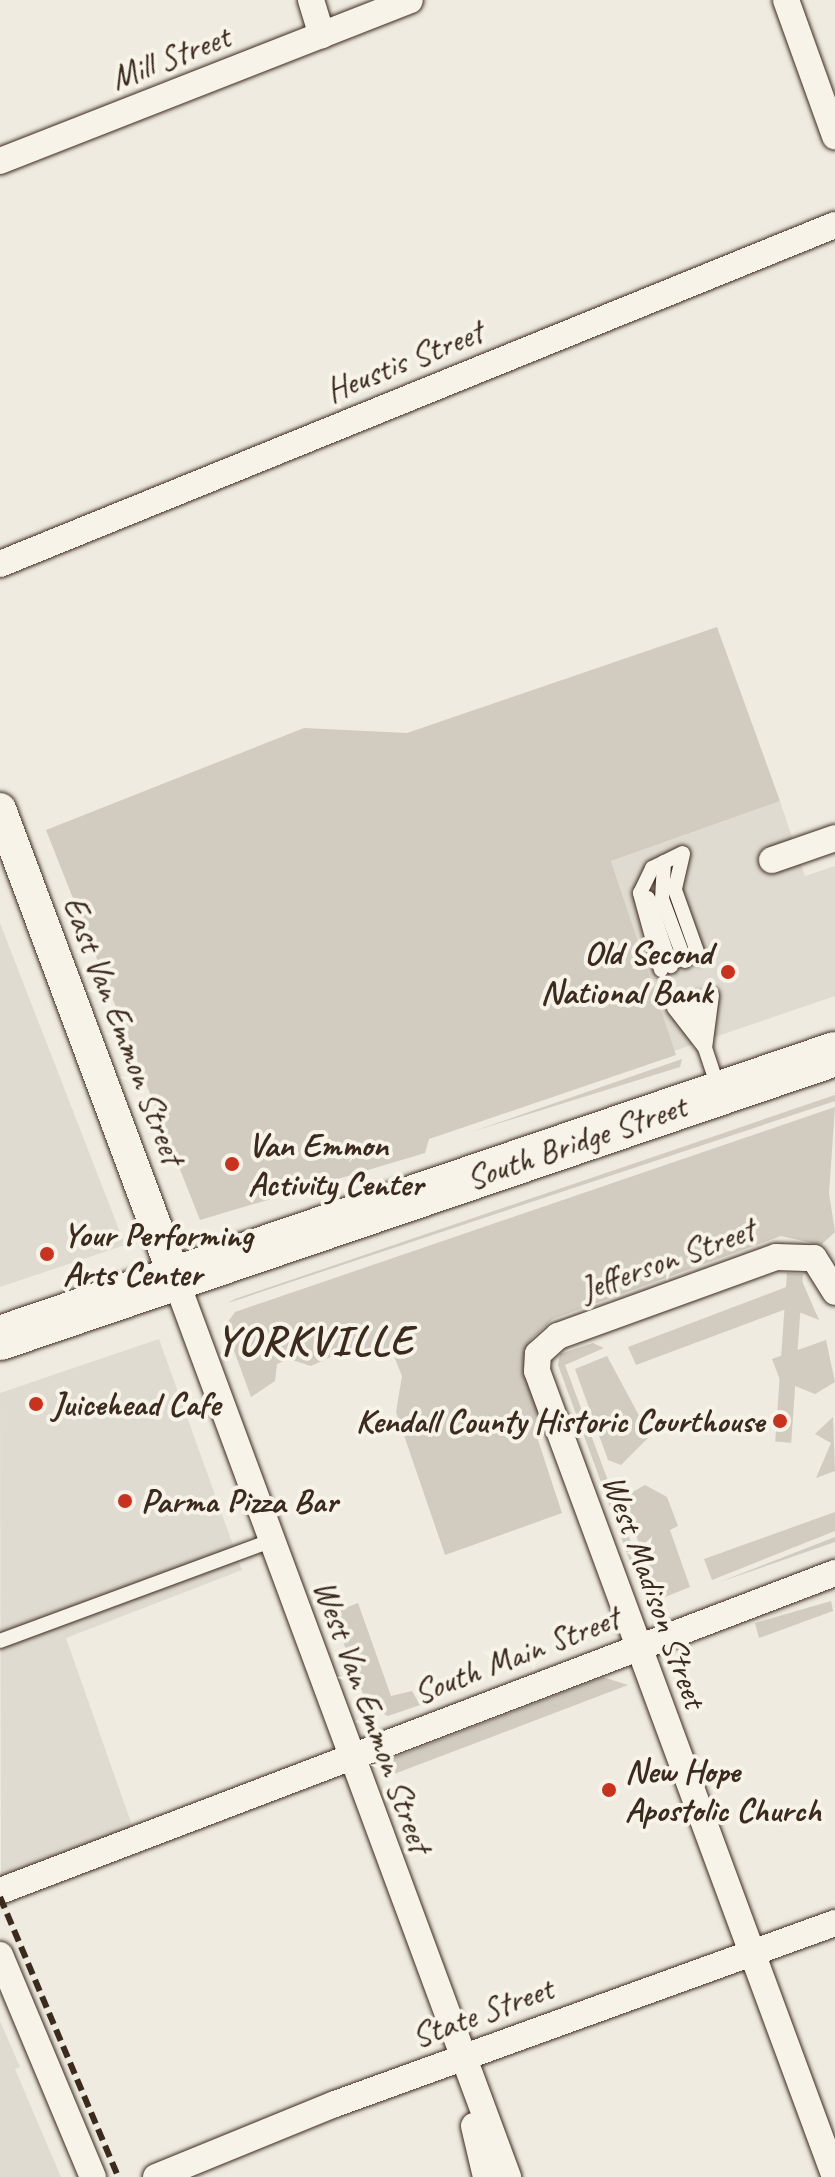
<!DOCTYPE html>
<html>
<head>
<meta charset="utf-8">
<style>
	body { margin:0 }
	#map { position:relative; width:835px; height:2177px; overflow:hidden; background:#efebe0; font-family:Caveat,sans-serif }
	div>[style] { position:absolute }
	[style*='--x'] { left:calc(var(--x)*1px); top:calc(var(--y)*1px); width:calc(var(--w)*1px); rotate:calc(var(--a)*1deg) }
	.built>* { inset:0; background:#e0dbd0 }
	.green>* { inset:0; background:#d1cbc0; transform-origin:0 0 }
	.roads { filter:drop-shadow(0 0 2px #3b2a1e) drop-shadow(0 0 2px #3b2a1e) }
	.service>* { height:14px; margin:-7px; padding:0 7px; transform-origin:7px; border-radius:7px; background:#f7f3e8 }
	.minor>* { height:26px; margin:-13px; padding:0 13px; transform-origin:13px; border-radius:13px; background:#f7f3e8 }
	.tertiary>* { height:32px; margin:-16px; padding:0 16px; transform-origin:16px; border-radius:16px; background:#f7f3e8 }
	.trunk>* { height:44px; margin:-22px; padding:0 22px; transform-origin:22px; border-radius:22px; background:#f7f3e8 }
	.rail>* { height:6px; margin-top:-3px; transform-origin:0; background:repeating-linear-gradient(90deg,#3b2a1e 0 12px,transparent 0 18px) }
	.dots>* { width:22px; height:22px; translate:-50% -50%; box-sizing:border-box; border:4px solid #f7f3e8; border-radius:50% }
	span { translate:-50% -50%; white-space:nowrap; text-align:center; line-height:1.15; -webkit-text-stroke:8px #f7f3e8; paint-order:stroke }
	.street-label { font-size:34px; color:#3b2a1e }
	.poi-label { font-size:34px; color:#3b2a1e; font-weight:700 }
	.right { translate:-100% -50%; text-align:right }
	.left { translate:0 -50%; text-align:left }
	.district-label { font-size:42px; color:#3b2a1e; font-weight:700; letter-spacing:2px }
</style>
</head>
<body>
<div id="map">
	<div class="built">
		<i style="clip-path:polygon(780px 801px,805px 876px,835px 866px,835px 996px,674px 1051px,611px 861px)"></i>
		<i style="clip-path:polygon(0 923px,125px 1245px,0 1287px)"></i>
		<i style="clip-path:polygon(159px 1339px,242px 1570px,66px 1638px,133px 1828px,1px 1878px,0 1393px)"></i>
		<i style="clip-path:polygon(0 2021px,20px 2067px,15px 2069px,61px 2177px,0 2177px)"></i>
	</div>
	<div class="green">
		<i style="clip-path:polygon(717px 627px,780px 801px,611px 861px,676px 1055px,429px 1139px,425px 1153px,200px 1220px,46px 830px,304px 728px,407px 733px)"></i>
		<i style="clip-path:polygon(682px 1059px,680px 1067px,471px 1132px)"></i>
		<i style="clip-path:polygon(835px 1095px,835px 1101px,228px 1303px,235px 1299px)"></i>
		<i style="clip-path:polygon(835px 1107px,829px 1193px,835px 1232px,821px 1245px,781px 1236px,553px 1319px,530px 1340px,523px 1369px,546px 1431px,537px 1437px,562px 1513px,445px 1555px,396px 1412px,402px 1376px,393px 1354px,335px 1355px,311px 1366px,289px 1359px,277px 1364px,275px 1381px,251px 1397px,225px 1326px,235px 1312px)"></i>
		<i style="left:787px;top:1273px;width:16px;height:169px;rotate:4deg"></i>
		<i style="clip-path:polygon(802px 1281px,819px 1320px,789px 1308px,636px 1365px,628px 1347px)"></i>
		<i style="clip-path:polygon(826px 1340px,835px 1382px,815px 1394px,780px 1380px,772px 1359px)"></i>
		<i style="clip-path:polygon(593px 1343px,604px 1348px,565px 1365px,653px 1602px,646px 1605px,558px 1365px,560px 1354px)"></i>
		<i style="clip-path:polygon(607px 1356px,650px 1436px,621px 1465px,608px 1460px,575px 1369px)"></i>
		<i style="clip-path:polygon(833px 1417px,835px 1471px,816px 1478px,831px 1443px,815px 1434px)"></i>
		<i style="clip-path:polygon(645px 1485px,667px 1497px,678px 1526px,670px 1530px,690px 1587px,660px 1599px,622px 1498px)"></i>
		<i style="clip-path:polygon(835px 1512px,835px 1531px,712px 1580px,704px 1559px)"></i>
		<i style="clip-path:polygon(835px 1537px,835px 1542px,717px 1583px)"></i>
		<i style="clip-path:polygon(831px 1601px,833px 1611px,759px 1638px,755px 1623px)"></i>
		<i style="clip-path:polygon(358px 1603px,391px 1696px,412px 1691px,420px 1705px,388px 1716px,368px 1707px,332px 1613px)"></i>
		<i style="clip-path:polygon(603px 1677px,628px 1685px,394px 1774px,393px 1758px)"></i>
	</div>
	<div class="roads">
		<div class="service">
			<i style="--x:683;--y:854;--w:37;--a:103"></i>
			<i style="--x:675;--y:890;--w:71;--a:70.3"></i>
			<i style="--x:664;--y:862;--w:37;--a:93"></i>
			<i style="--x:662;--y:899;--w:66;--a:69.6"></i>
			<i style="--x:648;--y:898;--w:72;--a:71.3"></i>
			<i style="--x:661;--y:970;--w:80;--a:-105.3"></i>
			<i style="--x:640;--y:893;--w:28;--a:-64"></i>
			<i style="--x:652;--y:868;--w:34;--a:-26"></i>
			<i style="--x:712;--y:995;--w:53;--a:97.5"></i>
			<i style="--x:705;--y:1048;--w:44;--a:71.6"></i>
			<i style="--x:698;--y:999;--w:37;--a:81"></i>
			<i style="--x:684;--y:1004;--w:29;--a:65"></i>
			<i style="--x:674;--y:1008;--w:51;--a:52.2"></i>
			<i style="--x:0;--y:1641;--w:288;--a:-20.3"></i>
		</div>
		<div class="minor">
			<i style="--x:311;--y:0;--w:37;--a:73"></i>
			<i style="--x:786;--y:0;--w:145;--a:70.2"></i>
			<i style="--x:0;--y:161;--w:440;--a:-21.4"></i>
			<i style="--x:0;--y:564;--w:901;--a:-22.1"></i>
			<i style="--x:772;--y:860;--w:67;--a:-19.2"></i>
			<i style="--x:175;--y:1278;--w:959;--a:69.67"></i>
			<i style="--x:0;--y:1891;--w:894;--a:-20.85"></i>
			<i style="--x:0;--y:1955;--w:241;--a:67.3"></i>
			<i style="--x:474;--y:2126;--w:52;--a:76.8"></i>
			<i style="--x:156;--y:2177;--w:193;--a:-22.2"></i>
			<i style="--x:335;--y:2104;--w:532;--a:-19.9"></i>
			<i style="--x:835;--y:2177;--w:859;--a:-110.29"></i>
			<i style="--x:537;--y:1371;--w:17;--a:-87"></i>
			<i style="--x:538;--y:1354;--w:27;--a:-42"></i>
			<i style="--x:558;--y:1336;--w:232;--a:-19.9"></i>
			<i style="--x:776;--y:1257;--w:38;--a:2"></i>
			<i style="--x:814;--y:1258;--w:40;--a:58"></i>
		</div>
		<div class="tertiary">
			<i style="--x:0;--y:809;--w:501;--a:69.54"></i>
		</div>
		<div class="trunk">
			<i style="--x:0;--y:1338;--w:882;--a:-18.78"></i>
		</div>
	</div>
	<div class="rail">
		<i style="--x:0;--y:1897;--w:304;--a:67.1"></i>
	</div>
	<div class="dots">
		<i style="left:728px;top:972px;background:#c8321e"></i>
		<i style="left:232px;top:1164px;background:#c8321e"></i>
		<i style="left:47px;top:1254px;background:#c8321e"></i>
		<i style="left:36px;top:1404px;background:#c8321e"></i>
		<i style="left:780px;top:1421px;background:#c8321e"></i>
		<i style="left:125px;top:1501px;background:#c8321e"></i>
		<i style="left:609px;top:1790px;background:#c8321e"></i>
	</div>
	<div class="street-label">
		<span style="left:170px;top:57px;rotate:-21deg">Mill Street</span>
		<span style="left:404px;top:361px;rotate:-22deg">Heustis Street</span>
		<span style="left:124px;top:1030px;rotate:69deg">East Van Emmon Street</span>
		<span style="left:576px;top:1142px;rotate:-19deg">South Bridge Street</span>
		<span style="left:667px;top:1259px;rotate:-20deg">Jefferson Street</span>
		<span style="left:655px;top:1591px;rotate:70deg">West Madison Street</span>
		<span style="left:516px;top:1655px;rotate:-21deg">South Main Street</span>
		<span style="left:373px;top:1716px;rotate:70deg">West Van Emmon Street</span>
		<span style="left:482px;top:2012px;rotate:-20deg">State Street</span>
	</div>
	<div class="poi-label">
		<span class="right" style="left:712px;top:972px">Old Second<br>National Bank</span>
		<span class="left" style="left:248px;top:1164px">Van Emmon<br>Activity Center</span>
		<span class="left" style="left:63px;top:1254px">Your Performing<br>Arts Center</span>
		<span class="left" style="left:52px;top:1404px">Juicehead Cafe</span>
		<span class="right" style="left:764px;top:1421px">Kendall County Historic Courthouse</span>
		<span class="left" style="left:141px;top:1501px">Parma Pizza Bar</span>
		<span class="left" style="left:625px;top:1790px">New Hope<br>Apostolic Church</span>
	</div>
	<div class="district-label">
		<span style="left:315px;top:1341px">YORKVILLE</span>
	</div>
</div>
</body>
</html>
